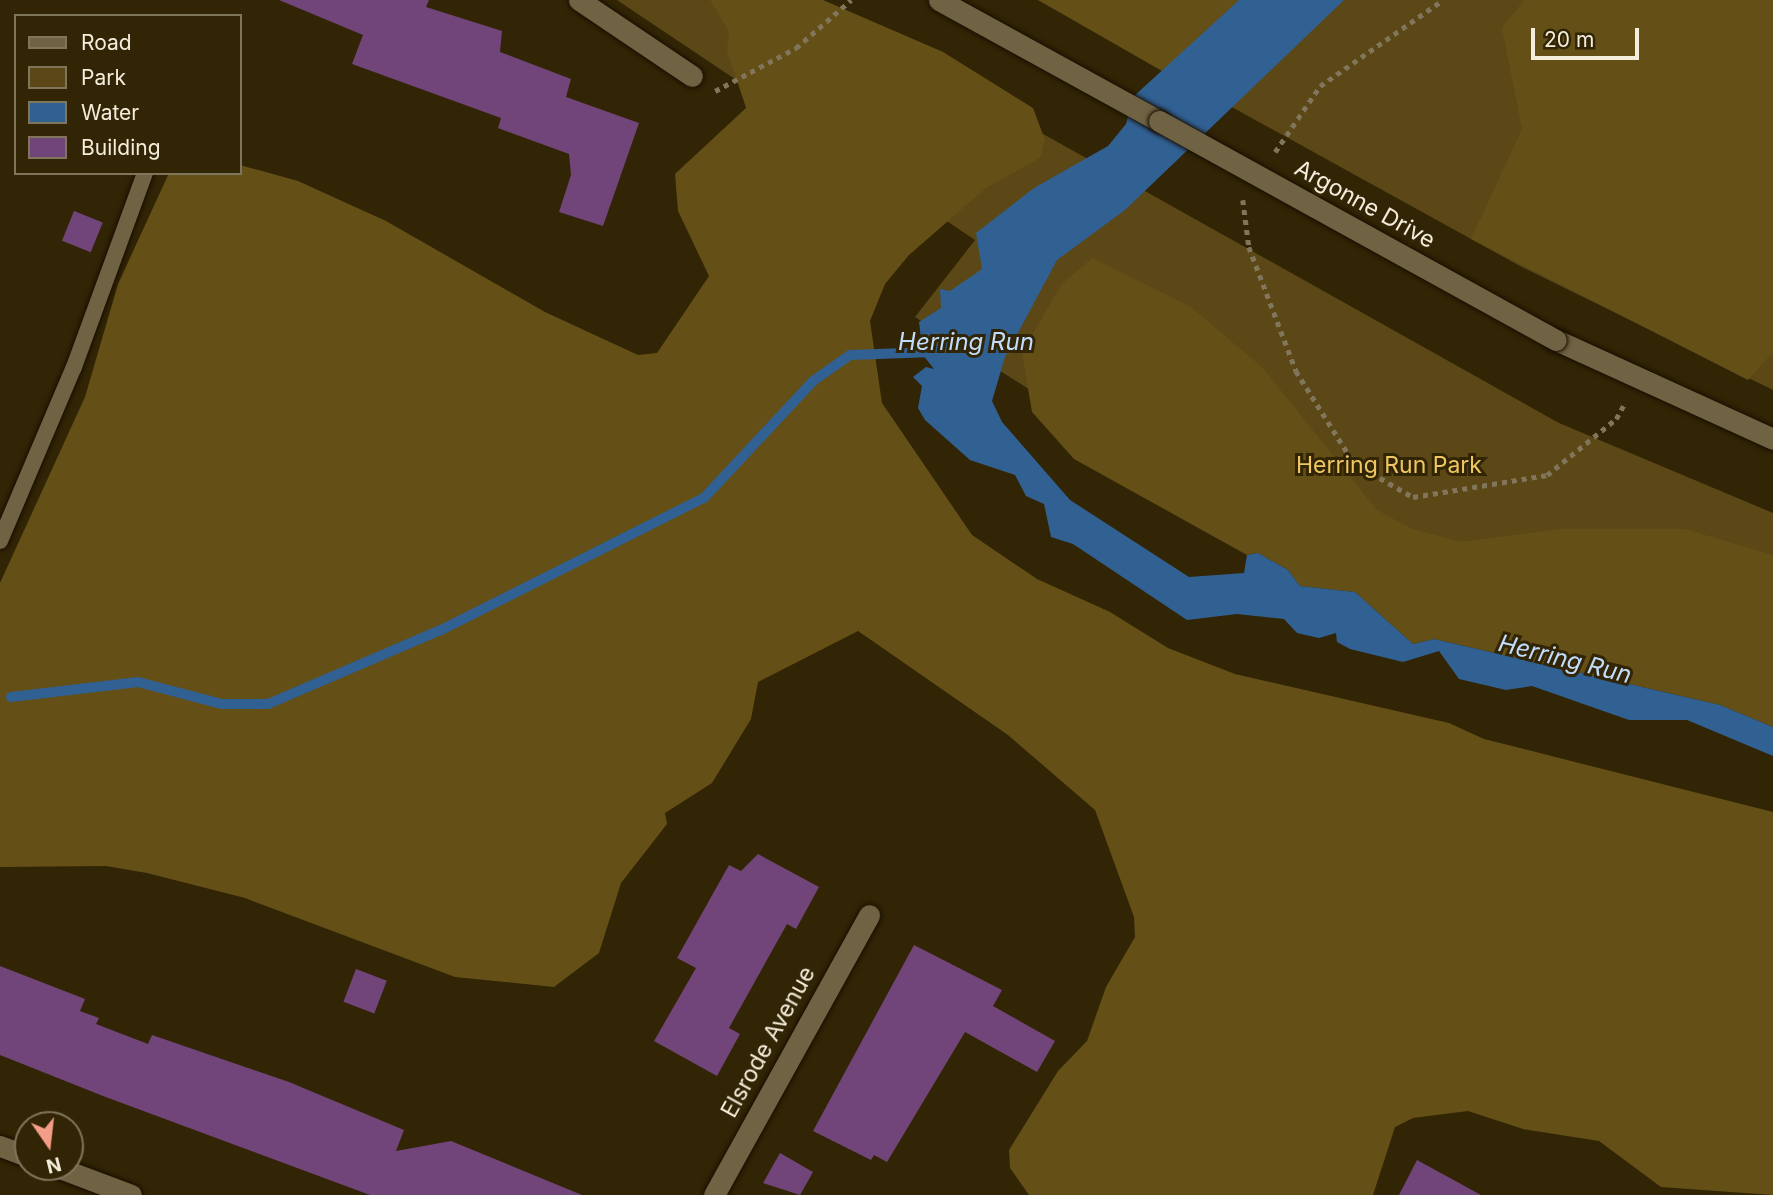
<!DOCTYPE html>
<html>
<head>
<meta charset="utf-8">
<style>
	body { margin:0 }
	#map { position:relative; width:1773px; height:1195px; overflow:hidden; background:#312505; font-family:Inter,sans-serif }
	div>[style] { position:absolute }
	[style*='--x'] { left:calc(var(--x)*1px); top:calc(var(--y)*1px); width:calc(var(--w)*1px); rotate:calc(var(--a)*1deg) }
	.green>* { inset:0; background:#5b4816 }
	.forest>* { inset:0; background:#644f16 }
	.water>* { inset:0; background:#316093 }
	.stream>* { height:10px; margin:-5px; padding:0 5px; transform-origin:5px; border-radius:5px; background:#316093 }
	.building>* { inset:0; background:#72457a; transform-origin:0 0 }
	.path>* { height:4.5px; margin-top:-2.25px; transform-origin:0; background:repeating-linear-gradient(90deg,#81765c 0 5px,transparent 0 10px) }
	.roads { filter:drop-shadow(0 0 2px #170e00) drop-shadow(0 0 2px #170e00) }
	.lane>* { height:16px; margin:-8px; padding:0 8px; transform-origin:8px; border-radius:8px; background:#706343 }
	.street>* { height:21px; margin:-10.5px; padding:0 10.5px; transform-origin:10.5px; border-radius:10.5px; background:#706343 }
	.secondary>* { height:21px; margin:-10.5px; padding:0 10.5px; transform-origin:10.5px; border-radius:10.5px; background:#706343 }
	.bridges { filter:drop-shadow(0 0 2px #170e00) drop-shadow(0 0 2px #170e00) }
	.secondary-bridge>* { height:21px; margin:-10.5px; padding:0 10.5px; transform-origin:10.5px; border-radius:10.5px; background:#706343 }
	span { translate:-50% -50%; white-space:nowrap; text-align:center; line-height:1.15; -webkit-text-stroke:6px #312505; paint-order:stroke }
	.street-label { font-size:23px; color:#f5eddc }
	.park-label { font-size:23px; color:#efc661 }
	.water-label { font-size:24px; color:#c2ddfb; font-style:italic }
	.legend { position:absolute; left:14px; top:14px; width:228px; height:161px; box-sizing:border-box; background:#312505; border:2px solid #7f755b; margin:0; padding:9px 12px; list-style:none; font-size:21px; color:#f5eddc }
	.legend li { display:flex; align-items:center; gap:14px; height:35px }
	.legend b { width:35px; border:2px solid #7f755b }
	.north { position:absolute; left:14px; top:1111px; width:70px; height:70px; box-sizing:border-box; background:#312505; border:2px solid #7f755b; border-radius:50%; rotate:166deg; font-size:19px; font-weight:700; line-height:28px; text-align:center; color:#f5eddc }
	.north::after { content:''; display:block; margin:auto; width:24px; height:32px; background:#f49e88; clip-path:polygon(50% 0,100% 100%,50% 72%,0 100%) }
	.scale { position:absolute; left:1531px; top:28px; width:108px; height:32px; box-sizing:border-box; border:4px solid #f5eddc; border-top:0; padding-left:9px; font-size:21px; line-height:24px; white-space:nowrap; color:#f5eddc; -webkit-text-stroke:5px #312505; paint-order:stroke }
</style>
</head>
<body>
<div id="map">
	<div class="green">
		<i style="clip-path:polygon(617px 0,804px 0,1559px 423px,1773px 513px,1773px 722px,1161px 473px,915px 317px,975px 240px)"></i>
		<i style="clip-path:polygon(1038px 0,1773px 0,1773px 390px,1520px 266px)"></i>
	</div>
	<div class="forest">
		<i style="clip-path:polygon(710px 0,823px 0,943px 52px,1033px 108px,1045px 140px,1040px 158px,986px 188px,909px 255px,885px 284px,870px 321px,882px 403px,972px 535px,1037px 579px,1110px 612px,1168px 648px,1235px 674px,1449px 723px,1484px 739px,1773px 812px,1773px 1195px,1661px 1187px,1599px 1141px,1523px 1129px,1468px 1111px,1413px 1118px,1395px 1127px,1373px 1195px,1029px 1195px,1010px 1168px,1009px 1150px,1058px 1071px,1087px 1041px,1106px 987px,1135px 937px,1134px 917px,1095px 810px,1008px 735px,858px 631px,758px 682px,751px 719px,712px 783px,665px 813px,667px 824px,621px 883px,599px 953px,554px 987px,455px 977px,245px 898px,147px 873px,106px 866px,0 867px,0 583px,85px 397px,118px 284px,169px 173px,240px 173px,240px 165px,298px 181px,386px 221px,545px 312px,638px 355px,657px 353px,709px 276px,678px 211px,675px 174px,746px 108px,727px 50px,729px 31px)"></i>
		<i style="clip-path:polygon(1038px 0,1239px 0,1162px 71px)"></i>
		<i style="clip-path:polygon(1524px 0,1773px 0,1773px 352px,1748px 380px,1471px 239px,1522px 129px,1502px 28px)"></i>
		<i style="clip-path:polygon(1092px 258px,1191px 307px,1263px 368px,1377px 510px,1412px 529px,1461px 542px,1560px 529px,1685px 529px,1773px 555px,1773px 727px,1720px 705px,1434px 639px,1413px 644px,1355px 592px,1300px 586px,1288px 570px,1258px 553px,1247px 555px,1074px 459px,1032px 412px,1022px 353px,1061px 285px)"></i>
	</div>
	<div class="water">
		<i style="clip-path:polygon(1239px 0,1344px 0,1125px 210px,1057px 260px,1005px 357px,992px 401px,1002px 422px,1070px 500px,1189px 577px,1244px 573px,1247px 555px,1258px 553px,1288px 570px,1300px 586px,1355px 592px,1413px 644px,1434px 639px,1720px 705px,1773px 727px,1773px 756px,1687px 720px,1629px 720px,1532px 686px,1506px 690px,1459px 679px,1439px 651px,1403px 662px,1350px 649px,1337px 642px,1336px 633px,1319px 638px,1297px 633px,1284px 619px,1237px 614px,1187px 620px,1073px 544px,1051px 537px,1044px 504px,1026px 496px,1015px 475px,970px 460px,925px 420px,918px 408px,922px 386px,913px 377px,926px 367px,934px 369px,923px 355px,919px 322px,941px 308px,940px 289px,950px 291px,982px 269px,976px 233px,1034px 188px,1108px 146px,1126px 124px,1133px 97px)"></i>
	</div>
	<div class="stream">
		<i style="--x:11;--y:697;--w:128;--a:-6.7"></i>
		<i style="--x:138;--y:682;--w:87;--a:14.7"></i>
		<i style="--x:222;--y:704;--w:46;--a:0"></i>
		<i style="--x:268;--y:704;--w:188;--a:-23.2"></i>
		<i style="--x:441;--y:630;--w:294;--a:-26.7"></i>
		<i style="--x:704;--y:498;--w:160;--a:-47"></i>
		<i style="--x:813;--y:381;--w:45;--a:-35.1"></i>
		<i style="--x:850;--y:355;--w:83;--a:-2.1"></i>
	</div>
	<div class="building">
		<i style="clip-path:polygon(279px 0,429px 0,426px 7px,502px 31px,500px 52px,571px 79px,566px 97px,639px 123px,603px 226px,559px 212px,571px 175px,569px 154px,498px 128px,501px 118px,352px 64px,363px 35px)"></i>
		<i style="left:74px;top:211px;width:31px;height:32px;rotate:22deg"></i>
		<i style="clip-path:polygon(758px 854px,819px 887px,796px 929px,787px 924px,729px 1028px,740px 1034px,717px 1076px,654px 1041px,696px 968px,677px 958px,729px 865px,741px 871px)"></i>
		<i style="clip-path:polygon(914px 945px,1002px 990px,993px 1006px,1055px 1041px,1037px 1072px,965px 1032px,887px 1162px,874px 1155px,871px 1160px,813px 1131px)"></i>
		<i style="clip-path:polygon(0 966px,85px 999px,80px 1011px,99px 1018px,96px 1024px,148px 1044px,152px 1035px,289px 1082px,404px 1130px,396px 1151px,451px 1141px,582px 1195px,370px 1195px,103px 1096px,0 1055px)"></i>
		<i style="left:356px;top:969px;width:33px;height:35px;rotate:21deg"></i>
		<i style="clip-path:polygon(780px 1153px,813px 1172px,800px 1195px,763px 1183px)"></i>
		<i style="clip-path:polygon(1417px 1160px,1481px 1195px,1399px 1195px)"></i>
	</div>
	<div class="path">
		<i style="--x:715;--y:91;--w:92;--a:-28"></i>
		<i style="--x:796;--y:48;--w:73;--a:-41.1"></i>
		<i style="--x:1275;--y:152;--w:80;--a:-55.7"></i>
		<i style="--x:1320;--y:86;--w:150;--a:-35"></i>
		<i style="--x:1243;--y:200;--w:47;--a:82.7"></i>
		<i style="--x:1249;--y:247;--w:133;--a:69.2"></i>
		<i style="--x:1296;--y:371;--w:109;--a:57.8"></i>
		<i style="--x:1354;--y:463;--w:68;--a:30"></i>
		<i style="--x:1413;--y:497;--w:136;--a:-9.3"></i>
		<i style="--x:1547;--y:475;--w:89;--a:-39.1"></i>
		<i style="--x:1616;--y:419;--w:18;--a:-61"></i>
	</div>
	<div class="roads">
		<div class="lane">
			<i style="--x:0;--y:541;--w:189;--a:-67"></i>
			<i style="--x:74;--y:367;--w:207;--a:-69.9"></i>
		</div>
		<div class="street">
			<i style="--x:579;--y:0;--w:136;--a:33.9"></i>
			<i style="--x:0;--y:1146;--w:30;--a:20"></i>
			<i style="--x:57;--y:1167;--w:79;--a:20.7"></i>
			<i style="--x:714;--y:1195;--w:320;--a:-61"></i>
		</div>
		<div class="secondary">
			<i style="--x:939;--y:0;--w:251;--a:28.8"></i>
			<i style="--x:1556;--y:340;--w:239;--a:24.5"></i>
		</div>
	</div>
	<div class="bridges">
		<div class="secondary-bridge">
			<i style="--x:1159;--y:121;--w:453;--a:28.9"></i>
		</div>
	</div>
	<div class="street-label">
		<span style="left:1365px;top:204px;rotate:29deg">Argonne Drive</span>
		<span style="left:768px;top:1042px;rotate:-61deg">Elsrode Avenue</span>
	</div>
	<div class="park-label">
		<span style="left:1389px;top:465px">Herring Run Park</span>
	</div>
	<div class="water-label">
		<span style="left:966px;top:342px">Herring Run</span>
		<span style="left:1565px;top:659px;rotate:14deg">Herring Run</span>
	</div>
	<ul class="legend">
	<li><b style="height:9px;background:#706343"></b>Road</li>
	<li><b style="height:19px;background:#5b4816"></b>Park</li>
	<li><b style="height:19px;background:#316093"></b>Water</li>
	<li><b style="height:19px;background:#72457a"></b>Building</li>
	</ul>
	<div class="north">N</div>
	<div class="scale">20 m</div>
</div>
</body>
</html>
